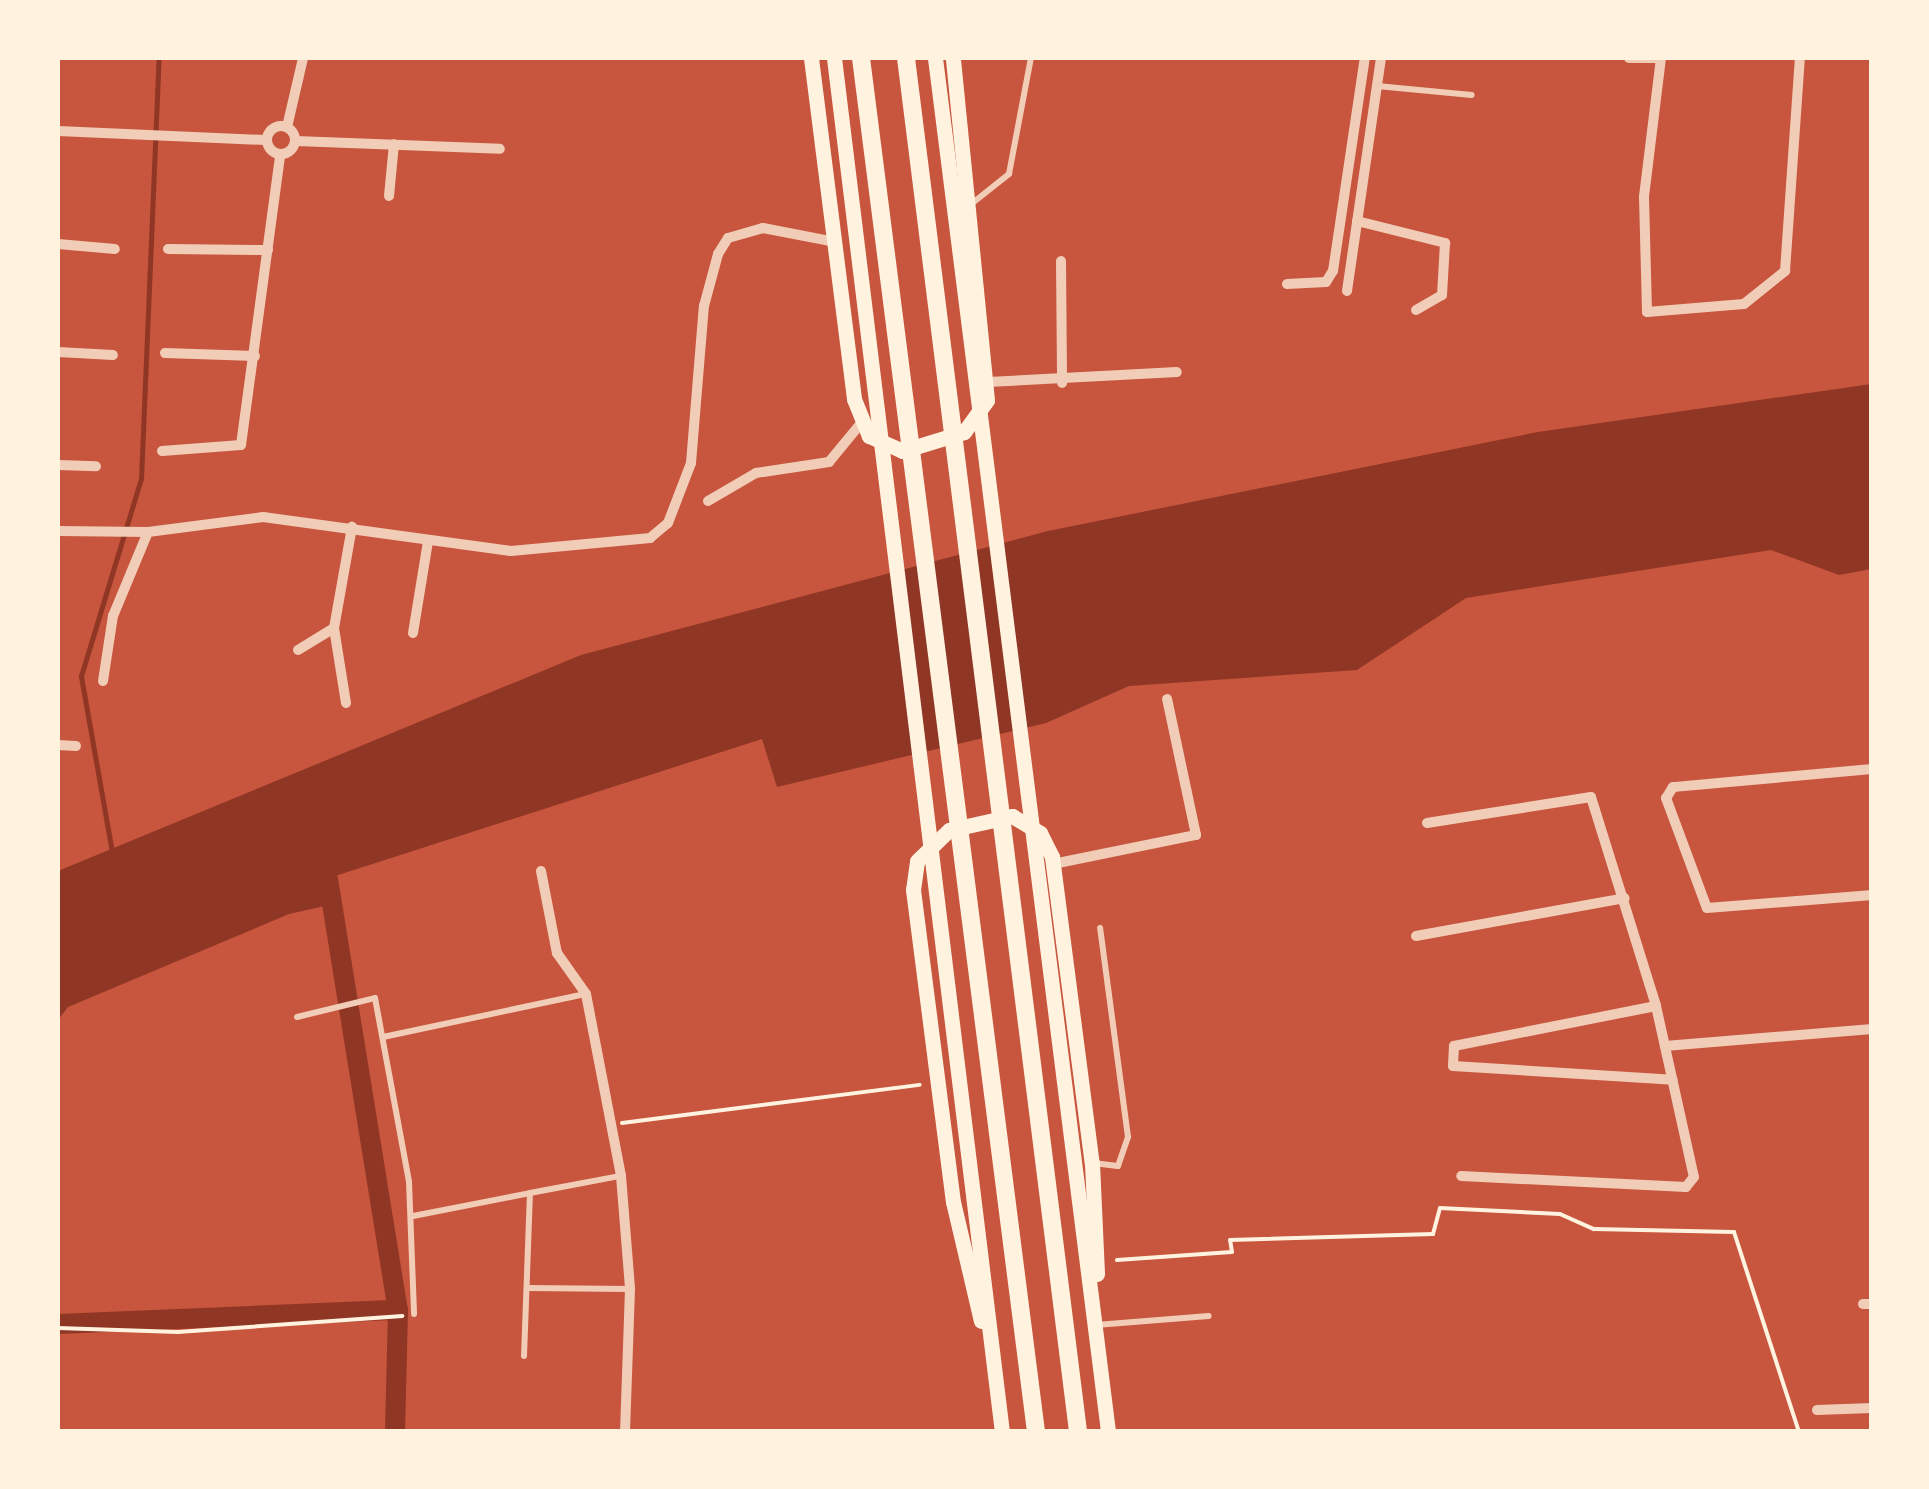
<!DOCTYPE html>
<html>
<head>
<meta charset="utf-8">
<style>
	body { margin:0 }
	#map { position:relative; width:1929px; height:1489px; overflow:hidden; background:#c8553d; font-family:Quicksand,sans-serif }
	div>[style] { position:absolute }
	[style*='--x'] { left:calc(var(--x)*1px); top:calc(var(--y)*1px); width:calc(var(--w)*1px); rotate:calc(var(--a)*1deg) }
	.water>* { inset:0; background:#8f3625 }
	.stream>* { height:5px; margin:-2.5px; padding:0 2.5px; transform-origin:2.5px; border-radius:2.5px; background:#8f3625 }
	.canal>* { height:20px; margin:-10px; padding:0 10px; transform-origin:10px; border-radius:10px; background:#8f3625 }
	.path>* { height:4px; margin:-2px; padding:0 2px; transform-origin:2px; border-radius:2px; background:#fff3e0 }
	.service>* { height:6px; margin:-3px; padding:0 3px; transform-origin:3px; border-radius:3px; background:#f1ccb7 }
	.minor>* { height:10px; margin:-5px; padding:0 5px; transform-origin:5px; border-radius:5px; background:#f1ccb7 }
	.minor>.ring { margin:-5px; padding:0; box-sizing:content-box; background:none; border:10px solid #f1ccb7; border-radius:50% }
	.secondary>* { height:15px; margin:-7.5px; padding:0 7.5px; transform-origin:7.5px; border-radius:7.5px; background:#fff3e0 }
	.primary>* { height:18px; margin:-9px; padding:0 9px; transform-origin:9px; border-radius:9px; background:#fff3e0 }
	span { translate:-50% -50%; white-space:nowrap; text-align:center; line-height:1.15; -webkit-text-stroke:9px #fff3e0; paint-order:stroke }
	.frame { position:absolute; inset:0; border:60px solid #fff3e0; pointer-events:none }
</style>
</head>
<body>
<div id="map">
	<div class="water">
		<i style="clip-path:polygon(1871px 384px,1871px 569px,1839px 575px,1771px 550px,1466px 598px,1357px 670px,1129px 686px,1046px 723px,777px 787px,762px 739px,335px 876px,338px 903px,289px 914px,68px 1007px,58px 1020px,58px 871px,581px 655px,1048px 531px,1538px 432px)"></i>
	</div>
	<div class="stream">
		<i style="--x:112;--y:852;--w:179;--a:-100"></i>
		<i style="--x:81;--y:676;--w:206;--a:-73.1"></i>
		<i style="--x:141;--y:479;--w:421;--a:-87.6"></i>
	</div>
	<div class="canal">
		<i style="--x:328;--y:879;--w:437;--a:80.8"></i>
		<i style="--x:398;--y:1310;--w:122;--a:91.4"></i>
		<i style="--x:58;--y:1324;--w:340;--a:-2.4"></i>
	</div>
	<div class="path">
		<i style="--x:622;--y:1123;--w:300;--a:-7.3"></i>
		<i style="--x:1117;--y:1260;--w:115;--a:-4"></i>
		<i style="--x:1232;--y:1252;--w:12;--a:-99"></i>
		<i style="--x:1230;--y:1240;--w:203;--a:-1.7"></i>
		<i style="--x:1433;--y:1234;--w:27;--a:-75"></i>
		<i style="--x:1440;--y:1208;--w:120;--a:2.9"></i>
		<i style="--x:1560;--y:1214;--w:37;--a:24"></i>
		<i style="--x:1594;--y:1229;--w:140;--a:1.2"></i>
		<i style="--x:1734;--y:1232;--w:210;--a:72"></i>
		<i style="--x:58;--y:1328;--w:120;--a:1.9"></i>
		<i style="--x:178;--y:1332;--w:225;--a:-4.1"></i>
	</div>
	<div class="service">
		<i style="--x:1377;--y:86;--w:95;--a:5.4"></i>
		<i style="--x:970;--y:205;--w:50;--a:-38.5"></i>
		<i style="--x:1009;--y:174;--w:118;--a:-79.3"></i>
		<i style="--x:297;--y:1017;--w:80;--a:-13.7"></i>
		<i style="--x:375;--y:998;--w:187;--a:79.5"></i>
		<i style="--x:409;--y:1182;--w:132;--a:87.8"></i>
		<i style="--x:383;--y:1037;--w:208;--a:-12"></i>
		<i style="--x:1093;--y:1163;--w:25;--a:7"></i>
		<i style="--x:1118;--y:1166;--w:31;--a:-71"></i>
		<i style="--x:1128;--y:1137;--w:211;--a:-97.6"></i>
		<i style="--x:413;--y:1216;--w:119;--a:-11.1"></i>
		<i style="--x:527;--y:1288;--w:103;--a:0.6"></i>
		<i style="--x:1096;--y:1325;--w:113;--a:-4.6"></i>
		<i style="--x:524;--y:1356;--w:163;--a:-87.9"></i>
		<i style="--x:530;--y:1193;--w:92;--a:-10.7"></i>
	</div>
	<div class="minor">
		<i style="--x:1629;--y:58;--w:27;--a:0"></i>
		<i style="--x:1661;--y:58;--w:140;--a:97"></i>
		<i style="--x:1644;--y:197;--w:115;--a:88.5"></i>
		<i style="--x:1647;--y:312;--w:97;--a:-4.7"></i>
		<i style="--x:1744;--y:304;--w:53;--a:-38.8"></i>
		<i style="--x:1785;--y:271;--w:214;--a:-86"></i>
		<i class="ring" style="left:267px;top:126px;width:18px;height:18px"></i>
		<i style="--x:287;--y:127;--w:71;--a:-76.9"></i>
		<i style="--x:58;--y:131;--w:208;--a:2.5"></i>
		<i style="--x:296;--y:141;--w:204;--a:2.2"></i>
		<i style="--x:389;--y:196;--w:52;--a:-84.5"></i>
		<i style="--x:1357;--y:221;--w:91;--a:14"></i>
		<i style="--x:1445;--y:243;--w:52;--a:93.3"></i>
		<i style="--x:1442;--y:295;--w:30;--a:150"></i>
		<i style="--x:58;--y:244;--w:57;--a:5"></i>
		<i style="--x:168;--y:249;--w:100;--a:0.6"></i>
		<i style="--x:1061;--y:261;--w:122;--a:89.5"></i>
		<i style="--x:1287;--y:284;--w:39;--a:-3"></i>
		<i style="--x:1326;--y:282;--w:13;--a:-58"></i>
		<i style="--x:1333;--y:271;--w:215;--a:-81.5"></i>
		<i style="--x:1347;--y:291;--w:235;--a:-81.7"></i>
		<i style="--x:58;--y:352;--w:55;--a:3.1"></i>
		<i style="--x:165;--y:353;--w:90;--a:1.9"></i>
		<i style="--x:988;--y:382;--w:189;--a:-3"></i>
		<i style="--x:162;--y:451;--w:79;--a:-4.3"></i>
		<i style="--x:241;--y:445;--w:293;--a:-82.3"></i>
		<i style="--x:58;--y:465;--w:38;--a:2"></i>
		<i style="--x:708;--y:501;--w:56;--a:-30.3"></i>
		<i style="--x:756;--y:473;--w:74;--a:-8.6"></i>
		<i style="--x:829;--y:462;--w:52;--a:-50.5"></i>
		<i style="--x:58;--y:531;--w:90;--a:0.6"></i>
		<i style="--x:148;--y:532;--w:116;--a:-7.4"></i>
		<i style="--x:263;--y:517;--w:250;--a:7.8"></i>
		<i style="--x:511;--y:551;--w:140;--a:-5.3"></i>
		<i style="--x:650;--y:538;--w:23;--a:-40"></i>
		<i style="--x:668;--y:523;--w:64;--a:-69"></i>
		<i style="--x:691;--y:463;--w:158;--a:-85.3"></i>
		<i style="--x:704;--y:306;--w:54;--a:-74.9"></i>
		<i style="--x:718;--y:254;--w:19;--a:-58"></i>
		<i style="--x:728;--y:238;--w:36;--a:-16"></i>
		<i style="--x:763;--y:228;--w:73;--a:11"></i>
		<i style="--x:413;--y:633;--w:93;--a:-80.7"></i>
		<i style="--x:298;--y:650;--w:42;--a:-31.4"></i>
		<i style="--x:103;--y:681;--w:66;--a:-81.3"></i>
		<i style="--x:113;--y:616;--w:91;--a:-67.4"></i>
		<i style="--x:346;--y:703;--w:76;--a:-99.1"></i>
		<i style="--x:334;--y:628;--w:103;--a:-79.9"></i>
		<i style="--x:58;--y:745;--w:18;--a:3"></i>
		<i style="--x:1872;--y:769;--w:200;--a:174.8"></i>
		<i style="--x:1673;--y:787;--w:13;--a:122"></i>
		<i style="--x:1666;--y:798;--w:117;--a:69.6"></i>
		<i style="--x:1707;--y:908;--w:166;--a:-4.5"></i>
		<i style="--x:1427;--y:823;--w:166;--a:-9"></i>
		<i style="--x:1591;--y:797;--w:219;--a:72.7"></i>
		<i style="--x:1656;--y:1006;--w:175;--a:77.5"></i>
		<i style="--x:1694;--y:1177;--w:13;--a:129"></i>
		<i style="--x:1686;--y:1187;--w:225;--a:-177.2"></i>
		<i style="--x:1053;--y:864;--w:146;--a:-11.5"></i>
		<i style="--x:1196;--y:835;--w:139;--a:-102"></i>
		<i style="--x:541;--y:871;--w:84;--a:79"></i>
		<i style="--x:557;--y:953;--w:50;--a:54.7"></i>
		<i style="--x:586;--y:994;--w:185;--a:79.1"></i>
		<i style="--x:621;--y:1176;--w:113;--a:85.4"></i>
		<i style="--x:630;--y:1289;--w:143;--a:92"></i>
		<i style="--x:1416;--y:936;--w:212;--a:-10.3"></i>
		<i style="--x:1656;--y:1006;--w:206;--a:168.8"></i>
		<i style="--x:1454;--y:1046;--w:20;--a:93"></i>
		<i style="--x:1453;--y:1066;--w:220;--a:3.6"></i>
		<i style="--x:1665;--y:1046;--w:208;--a:-4.7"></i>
		<i style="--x:1863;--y:1304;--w:9;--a:0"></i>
		<i style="--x:1817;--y:1410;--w:55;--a:-2.1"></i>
	</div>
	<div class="secondary">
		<i style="--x:811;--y:58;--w:344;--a:82.8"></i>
		<i style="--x:854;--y:399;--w:40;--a:68"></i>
		<i style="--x:869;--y:436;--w:36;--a:24"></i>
		<i style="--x:902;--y:451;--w:65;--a:-17"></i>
		<i style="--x:964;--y:432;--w:39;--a:-54"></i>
		<i style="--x:987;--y:400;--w:344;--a:-95.7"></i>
		<i style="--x:834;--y:58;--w:1384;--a:83.03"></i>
		<i style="--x:935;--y:58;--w:1385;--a:82.82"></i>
		<i style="--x:981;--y:1321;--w:122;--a:-103.2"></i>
		<i style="--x:953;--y:1202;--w:315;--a:-97.3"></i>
		<i style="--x:913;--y:890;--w:29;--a:-82"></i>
		<i style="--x:917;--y:861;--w:45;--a:-44.1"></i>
		<i style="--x:949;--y:830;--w:65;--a:-12.5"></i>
		<i style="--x:1012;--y:816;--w:33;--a:31"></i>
		<i style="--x:1040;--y:833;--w:27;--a:63"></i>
		<i style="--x:1052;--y:857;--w:309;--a:82.6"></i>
		<i style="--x:1092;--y:1163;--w:111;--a:87.4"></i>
	</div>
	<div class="primary">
		<i style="--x:861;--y:58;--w:1385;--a:82.74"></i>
		<i style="--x:906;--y:58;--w:1385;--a:82.86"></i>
	</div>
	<div class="frame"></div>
</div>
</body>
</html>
